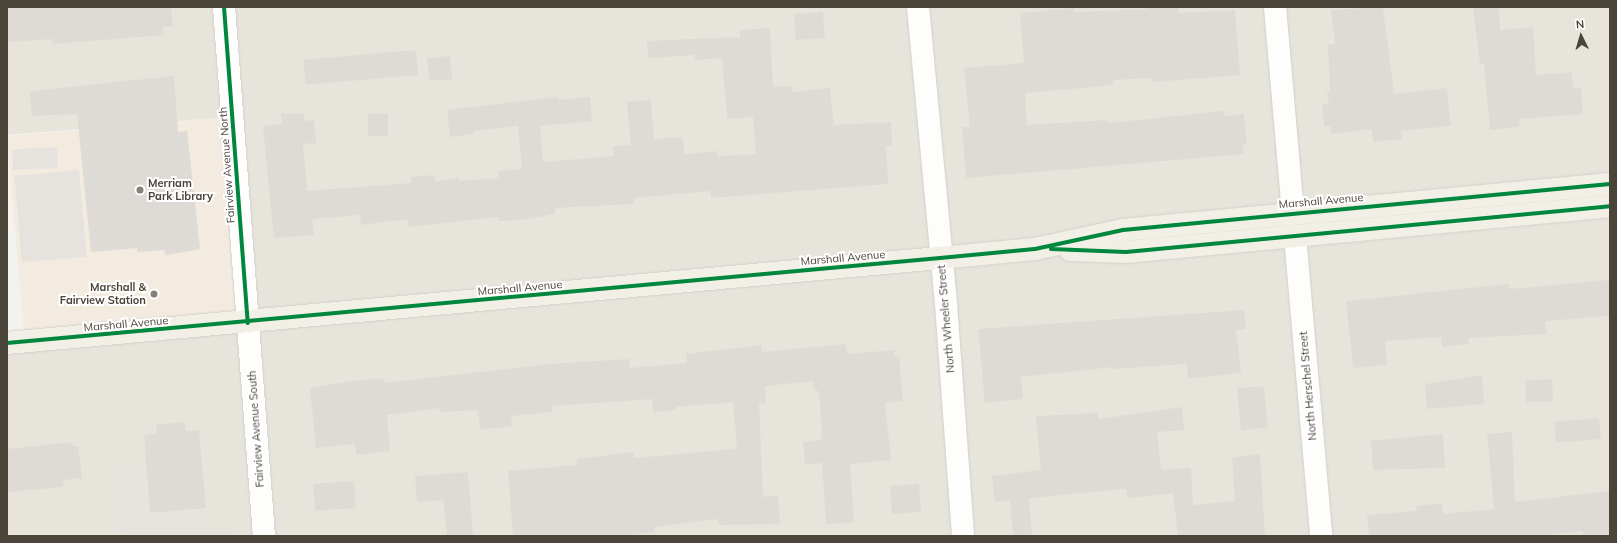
<!DOCTYPE html>
<html>
<head>
<meta charset="utf-8">
<style>
	body { margin:0 }
	#map { position:relative; width:1617px; height:543px; overflow:hidden; background:#f4f2ee; font-family:Mulish,sans-serif }
	div>[style] { position:absolute }
	[style*='--x'] { left:calc(var(--x)*1px); top:calc(var(--y)*1px); width:calc(var(--w)*1px); rotate:calc(var(--a)*1deg) }
	.residential>* { inset:0; background:#e7e4dc }
	.commercial>* { inset:0; background:#f3ebdf; transform-origin:0 0 }
	.parking>* { inset:0; background:#e6e3df; transform-origin:0 0 }
	.building>* { inset:0; background:#dedbd6; transform-origin:0 0 }
	.roads { filter:drop-shadow(0 0 1px #d2d0cb) drop-shadow(0 0 1px #d2d0cb) }
	.minor>* { height:22px; margin:-11px; padding:0 11px; transform-origin:11px; border-radius:11px; background:#fdfdfc }
	.major>* { height:22px; margin:-11px; padding:0 11px; transform-origin:11px; border-radius:11px; background:#f2efe6 }
	.cycleway>* { height:4px; margin:-2px; padding:0 2px; transform-origin:2px; border-radius:2px; background:#00873e }
	.dots>* { width:11px; height:11px; translate:-50% -50%; box-sizing:border-box; border:2px solid #fff; border-radius:50% }
	span { translate:-50% -50%; white-space:nowrap; text-align:center; line-height:1.15; -webkit-text-stroke:4px #fff; paint-order:stroke }
	.street-label { font-size:11px; color:#4b4439 }
	.poi-label { font-size:11px; color:#4b4439; font-weight:700 }
	.left { translate:0 -50%; text-align:left }
	.right { translate:-100% -50%; text-align:right }
	.frame { position:absolute; inset:0; border:8px solid #4b4439; pointer-events:none }
	.north { position:absolute; left:1561px; top:16px; width:40px; height:40px; -webkit-text-stroke:3px #fff; paint-order:stroke; rotate:355deg; font-size:11px; font-weight:700; line-height:16px; text-align:center; color:#4b4439 }
	.north::after { content:''; display:block; margin:auto; width:14px; height:18px; background:#4b4439; clip-path:polygon(50% 0,100% 100%,50% 72%,0 100%) }
</style>
</head>
<body>
<div id="map">
	<div class="residential">
		<i style="clip-path:polygon(7px 7px,1610px 7px,1610px 536px,7px 536px,7px 351px,228px 117px,7px 135px)"></i>
	</div>
	<div class="commercial">
		<i style="left:228px;top:117px;width:212px;height:222px;rotate:85deg"></i>
	</div>
	<div class="parking">
		<i style="left:57px;top:147px;width:21px;height:45px;rotate:87deg"></i>
		<i style="left:79px;top:170px;width:87px;height:65px;rotate:85deg"></i>
		<i style="clip-path:polygon(142px 464px,146px 515px,205px 511px,207px 528px,231px 526px,232px 536px,125px 536px,124px 532px,115px 533px,110px 467px)"></i>
	</div>
	<div class="building">
		<i style="clip-path:polygon(7px 7px,171px 7px,173px 26px,163px 27px,164px 35px,53px 44px,52px 39px,7px 42px)"></i>
		<i style="clip-path:polygon(1147px 7px,1178px 7px,1178px 13px,1235px 10px,1240px 75px,1154px 82px,1153px 78px,1113px 80px,1113px 85px,1105px 86px,1025px 93px,1027px 125px,1108px 120px,1108px 123px,1224px 111px,1224px 116px,1244px 114px,1247px 144px,1243px 145px,1244px 154px,966px 178px,962px 127px,970px 127px,964px 68px,1024px 63px,1020px 13px,1074px 8px,1074px 12px,1148px 9px)"></i>
		<i style="clip-path:polygon(1383px 7px,1394px 94px,1447px 88px,1451px 126px,1401px 131px,1402px 139px,1373px 142px,1372px 129px,1331px 134px,1330px 126px,1324px 126px,1322px 104px,1329px 103px,1327px 91px,1330px 91px,1328px 45px,1335px 44px,1331px 10px)"></i>
		<i style="clip-path:polygon(1473px 7px,1499px 7px,1500px 30px,1533px 27px,1536px 75px,1572px 72px,1573px 89px,1581px 88px,1583px 114px,1519px 119px,1520px 127px,1490px 130px,1484px 63px,1480px 64px)"></i>
		<i style="left:823px;top:12px;width:26px;height:29px;rotate:86deg"></i>
		<i style="clip-path:polygon(770px 28px,773px 87px,791px 86px,792px 92px,830px 88px,834px 125px,891px 122px,892px 145px,886px 146px,888px 184px,711px 198px,710px 191px,634px 198px,634px 204px,555px 208px,555px 214px,521px 220px,498px 221px,498px 217px,408px 227px,408px 219px,361px 225px,360px 215px,312px 219px,314px 235px,274px 238px,263px 126px,282px 124px,281px 113px,304px 114px,305px 121px,314px 120px,316px 143px,303px 144px,307px 191px,412px 183px,411px 177px,434px 175px,435px 182px,459px 177px,459px 181px,498px 178px,498px 171px,522px 169px,518px 126px,473px 131px,474px 134px,450px 137px,447px 110px,558px 97px,558px 100px,590px 97px,592px 121px,540px 126px,543px 162px,614px 156px,613px 146px,631px 145px,627px 102px,651px 100px,654px 139px,682px 137px,685px 154px,717px 151px,717px 156px,756px 154px,753px 117px,727px 119px,722px 58px,695px 60px,695px 55px,648px 58px,647px 41px,740px 37px,740px 30px)"></i>
		<i style="left:416px;top:50px;width:25px;height:113px;rotate:85deg"></i>
		<i style="left:450px;top:56px;width:23px;height:23px;rotate:85deg"></i>
		<i style="clip-path:polygon(174px 76px,178px 132px,187px 131px,200px 249px,166px 255px,164px 250px,137px 252px,137px 248px,91px 252px,77px 114px,32px 116px,30px 91px)"></i>
		<i style="left:368px;top:114px;width:20px;height:22px"></i>
		<i style="clip-path:polygon(1609px 280px,1610px 316px,1545px 321px,1546px 334px,1469px 338px,1469px 344px,1442px 347px,1441px 337px,1385px 341px,1387px 365px,1353px 368px,1346px 301px,1509px 284px,1509px 289px)"></i>
		<i style="clip-path:polygon(1244px 310px,1246px 329px,1236px 330px,1241px 373px,1188px 379px,1187px 364px,1114px 369px,1113px 367px,1021px 377px,1023px 399px,985px 403px,978px 329px)"></i>
		<i style="clip-path:polygon(845px 344px,848px 354px,894px 350px,895px 357px,899px 357px,903px 401px,885px 403px,891px 460px,850px 464px,854px 522px,826px 524px,822px 463px,805px 465px,803px 442px,820px 440px,822px 436px,819px 391px,814px 391px,813px 381px,765px 386px,766px 403px,759px 404px,763px 497px,778px 495px,780px 524px,719px 525px,718px 519px,654px 527px,655px 532px,624px 536px,513px 536px,508px 471px,577px 465px,577px 459px,633px 452px,634px 458px,735px 449px,737px 446px,733px 402px,676px 407px,676px 410px,653px 412px,652px 399px,552px 406px,553px 412px,511px 416px,512px 426px,480px 430px,478px 410px,440px 412px,440px 408px,387px 415px,390px 451px,356px 455px,355px 444px,316px 448px,310px 388px,352px 381px,384px 378px,384px 383px,548px 364px,629px 359px,630px 368px,687px 363px,686px 354px,728px 349px,761px 345px,762px 352px)"></i>
		<i style="clip-path:polygon(1482px 375px,1484px 404px,1427px 409px,1425px 384px)"></i>
		<i style="left:1552px;top:379px;width:22px;height:27px;rotate:87deg"></i>
		<i style="left:1264px;top:386px;width:42px;height:27px;rotate:85deg"></i>
		<i style="clip-path:polygon(1182px 407px,1184px 430px,1157px 432px,1161px 470px,1191px 468px,1193px 505px,1235px 501px,1232px 457px,1260px 454px,1265px 536px,1178px 536px,1173px 493px,1127px 498px,1126px 489px,1029px 498px,1032px 536px,1013px 536px,1010px 500px,995px 502px,992px 476px,1041px 470px,1036px 416px,1098px 413px,1099px 419px)"></i>
		<i style="left:1599px;top:418px;width:21px;height:45px;rotate:85deg"></i>
		<i style="clip-path:polygon(185px 422px,186px 431px,199px 430px,206px 508px,150px 513px,144px 435px,157px 433px,156px 425px)"></i>
		<i style="clip-path:polygon(1512px 432px,1515px 502px,1610px 491px,1610px 536px,1583px 536px,1582px 531px,1540px 536px,1369px 536px,1367px 515px,1417px 511px,1416px 506px,1442px 503px,1443px 514px,1494px 509px,1487px 434px)"></i>
		<i style="clip-path:polygon(1443px 434px,1445px 468px,1373px 470px,1371px 441px)"></i>
		<i style="clip-path:polygon(72px 442px,72px 446px,78px 446px,82px 478px,63px 480px,64px 487px,7px 492px,7px 449px)"></i>
		<i style="clip-path:polygon(468px 472px,473px 536px,447px 536px,443px 500px,417px 502px,415px 476px)"></i>
		<i style="left:354px;top:481px;width:27px;height:41px;rotate:86deg"></i>
		<i style="left:919px;top:484px;width:28px;height:29px;rotate:86deg"></i>
	</div>
	<div class="roads">
		<div class="minor">
			<i style="--x:224;--y:7;--w:531;--a:85.68"></i>
			<i style="--x:918;--y:7;--w:298;--a:84.6"></i>
			<i style="--x:946;--y:304;--w:233;--a:85.8"></i>
			<i style="--x:1275;--y:7;--w:207;--a:85"></i>
			<i style="--x:1295;--y:236;--w:301;--a:85"></i>
		</div>
		<div class="major">
			<i style="--x:1070;--y:250;--w:56;--a:2"></i>
			<i style="--x:1126;--y:252;--w:486;--a:-5.4"></i>
			<i style="--x:7;--y:343;--w:937;--a:-5.21"></i>
			<i style="--x:940;--y:258;--w:95;--a:-5.4"></i>
			<i style="--x:1035;--y:249;--w:90;--a:-12.2"></i>
			<i style="--x:1123;--y:230;--w:489;--a:-5.4"></i>
		</div>
	</div>
	<div class="cycleway">
		<i style="--x:224;--y:7;--w:317;--a:85.7"></i>
		<i style="--x:1051;--y:249;--w:75;--a:2.3"></i>
		<i style="--x:1126;--y:252;--w:486;--a:-5.4"></i>
		<i style="--x:7;--y:343;--w:937;--a:-5.21"></i>
		<i style="--x:940;--y:258;--w:95;--a:-5.4"></i>
		<i style="--x:1035;--y:249;--w:90;--a:-12.2"></i>
		<i style="--x:1123;--y:230;--w:489;--a:-5.4"></i>
	</div>
	<div class="dots">
		<i style="left:140px;top:190px;background:#868178"></i>
		<i style="left:154px;top:294px;background:#868178"></i>
	</div>
	<div class="street-label">
		<span style="left:227px;top:165px;rotate:-94deg">Fairview Avenue North</span>
		<span style="left:1321px;top:201px;rotate:-5deg">Marshall Avenue</span>
		<span style="left:843px;top:258px;rotate:-5deg">Marshall Avenue</span>
		<span style="left:520px;top:288px;rotate:-5deg">Marshall Avenue</span>
		<span style="left:946px;top:319px;rotate:-95deg">North Wheeler Street</span>
		<span style="left:126px;top:324px;rotate:-5deg">Marshall Avenue</span>
		<span style="left:1308px;top:386px;rotate:-95deg">North Herschel Street</span>
		<span style="left:256px;top:429px;rotate:-94deg">Fairview Avenue South</span>
	</div>
	<div class="poi-label">
		<span class="left" style="left:148px;top:190px">Merriam<br>Park Library</span>
		<span class="right" style="left:146px;top:294px">Marshall &amp;<br>Fairview Station</span>
	</div>
	<div class="frame"></div>
	<div class="north">N</div>
</div>
</body>
</html>
